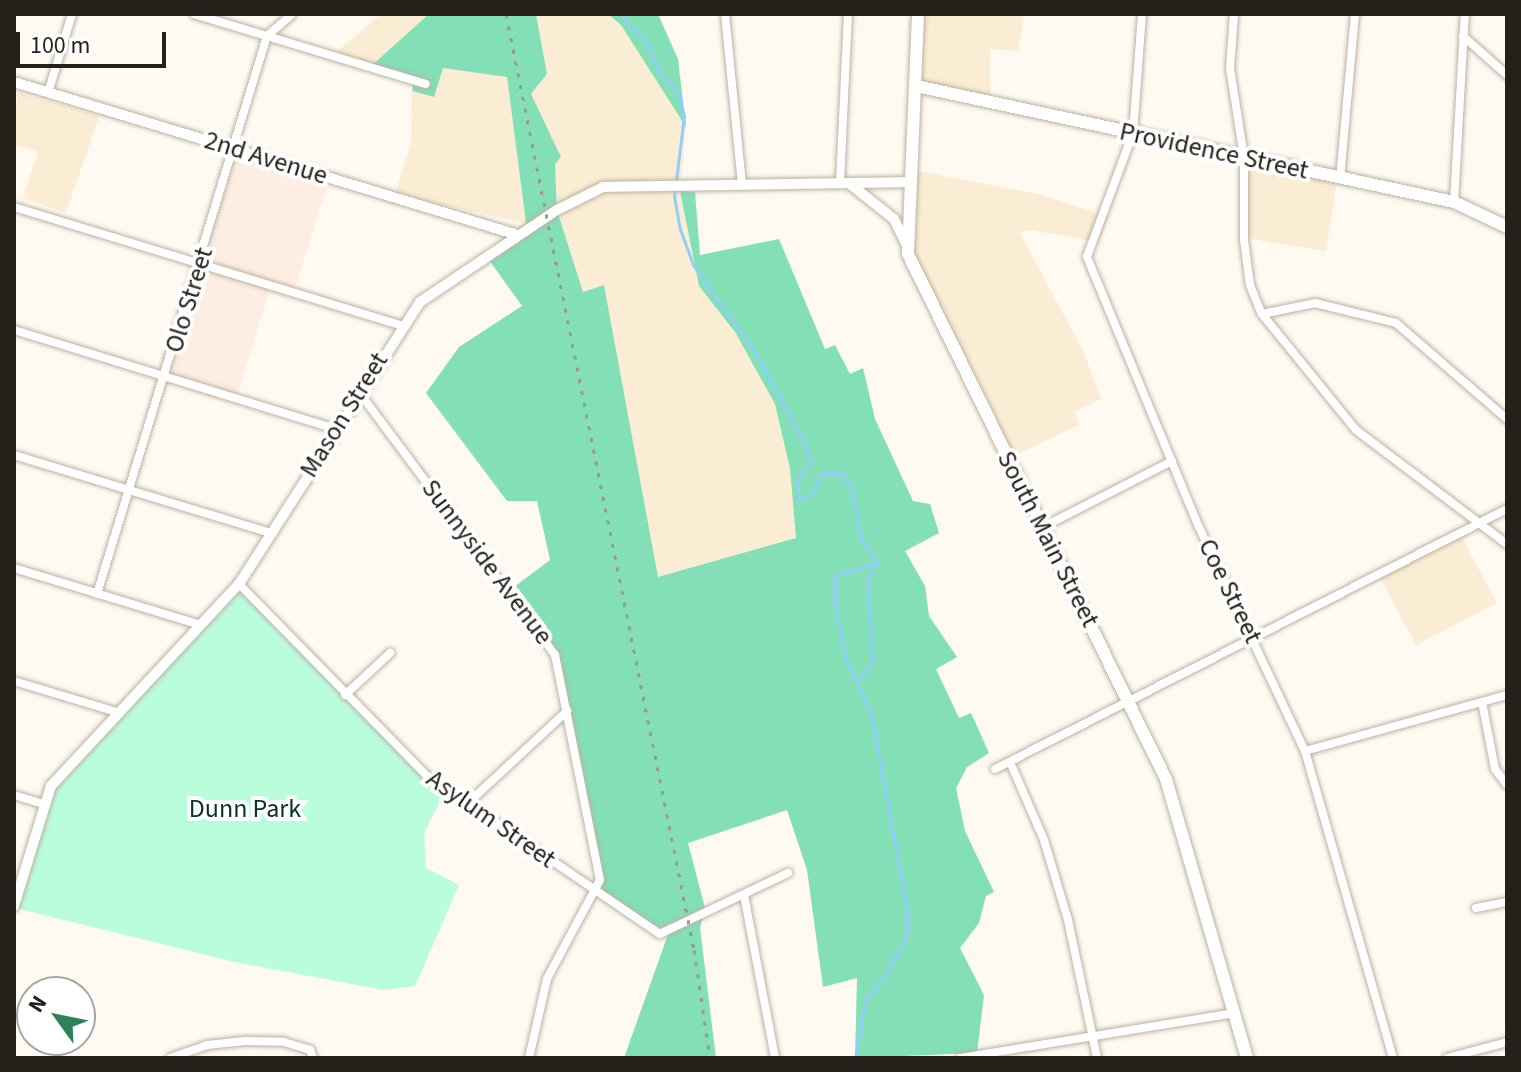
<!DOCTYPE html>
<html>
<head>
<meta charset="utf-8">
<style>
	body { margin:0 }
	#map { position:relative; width:1521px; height:1072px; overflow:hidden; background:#fefaf2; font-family:"Source Sans 3",sans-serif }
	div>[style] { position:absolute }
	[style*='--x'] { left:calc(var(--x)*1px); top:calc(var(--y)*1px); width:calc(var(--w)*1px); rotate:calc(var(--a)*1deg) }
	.built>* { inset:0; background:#fbedd3; transform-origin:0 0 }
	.education>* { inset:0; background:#feede2 }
	.green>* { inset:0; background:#b9fddc }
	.forest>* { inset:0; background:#83dfb6 }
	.stream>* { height:3px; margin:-1.5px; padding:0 1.5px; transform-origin:1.5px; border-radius:1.5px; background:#93cdf9 }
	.roads { filter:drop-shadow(0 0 2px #bcb2a0) drop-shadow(0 0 2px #bcb2a0) }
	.minor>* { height:8px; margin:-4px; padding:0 4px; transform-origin:4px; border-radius:4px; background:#fff }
	.tertiary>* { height:10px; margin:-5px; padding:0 5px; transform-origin:5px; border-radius:5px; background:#fff }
	.secondary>* { height:12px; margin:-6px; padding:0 6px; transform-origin:6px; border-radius:6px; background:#fff }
	.rail>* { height:3px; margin-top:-1.5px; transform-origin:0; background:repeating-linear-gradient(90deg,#9c9890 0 4px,transparent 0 12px) }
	span { translate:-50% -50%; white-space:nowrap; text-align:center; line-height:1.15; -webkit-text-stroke:8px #fff; paint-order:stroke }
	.street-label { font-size:26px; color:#25211a }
	.park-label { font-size:26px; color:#083323 }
	.frame { position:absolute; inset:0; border:16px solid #25211a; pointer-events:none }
	.north { position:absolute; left:16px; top:976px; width:80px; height:80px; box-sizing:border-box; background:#fff; border:2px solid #a8a6a3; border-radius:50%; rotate:303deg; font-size:22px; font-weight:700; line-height:32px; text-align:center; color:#25211a }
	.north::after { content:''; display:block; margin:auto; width:28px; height:36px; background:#2d8357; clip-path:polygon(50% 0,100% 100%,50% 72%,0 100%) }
	.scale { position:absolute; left:16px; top:32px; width:150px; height:36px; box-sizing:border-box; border:4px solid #25211a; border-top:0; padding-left:10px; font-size:24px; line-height:28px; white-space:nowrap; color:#25211a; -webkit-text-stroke:6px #fff; paint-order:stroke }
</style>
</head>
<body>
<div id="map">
	<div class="built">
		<i style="clip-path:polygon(381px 14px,429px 14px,371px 66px,334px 54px)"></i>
		<i style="clip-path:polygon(536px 14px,608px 14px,621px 25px,686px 127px,680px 191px,699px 286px,735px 332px,775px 404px,790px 469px,796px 538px,658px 578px,604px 285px,583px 292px,557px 210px,555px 164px,531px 94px,547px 74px)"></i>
		<i style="clip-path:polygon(923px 14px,1024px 14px,1018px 51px,990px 49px,990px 100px,920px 90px)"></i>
		<i style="clip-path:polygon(442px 68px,507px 76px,526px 223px,395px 195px,411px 142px,412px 91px,434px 97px)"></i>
		<i style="clip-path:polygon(17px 92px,99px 116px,66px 213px,23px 198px,38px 152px,14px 144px)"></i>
		<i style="left:1250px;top:161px;width:89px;height:77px;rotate:9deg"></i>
		<i style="clip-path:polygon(918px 171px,1039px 194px,1108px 217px,1098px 242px,1031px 230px,1020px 233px,1083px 351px,1101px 399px,1074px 412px,1079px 425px,1013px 456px,914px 255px)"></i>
		<i style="left:1459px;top:532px;width:80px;height:91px;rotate:62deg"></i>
	</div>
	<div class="education">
		<i style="clip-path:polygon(237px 152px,329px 180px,295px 288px,272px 282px,237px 397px,170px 375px)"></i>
	</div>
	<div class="green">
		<i style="clip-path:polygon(240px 589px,446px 789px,424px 833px,426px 868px,459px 885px,415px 986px,383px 990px,235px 962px,15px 908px,56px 786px)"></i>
	</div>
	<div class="forest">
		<i style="clip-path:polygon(429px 14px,536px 14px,547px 74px,531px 94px,561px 157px,555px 164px,557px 210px,583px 292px,604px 285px,658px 577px,796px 538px,790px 469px,775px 404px,735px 332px,699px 286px,680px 191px,695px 192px,700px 255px,779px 239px,825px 349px,835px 345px,850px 374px,863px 368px,875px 419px,913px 501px,930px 504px,939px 533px,905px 551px,925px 586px,929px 616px,957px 657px,936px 669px,959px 718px,971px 713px,989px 753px,967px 767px,956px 788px,965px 831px,994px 892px,986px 896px,979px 923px,960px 948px,984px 995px,977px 1053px,855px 1058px,857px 978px,823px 987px,807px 870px,787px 810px,688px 843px,705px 908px,700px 928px,716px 1058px,624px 1058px,672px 923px,653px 931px,594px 891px,601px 880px,563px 675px,555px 651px,514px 587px,550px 560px,537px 501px,507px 501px,426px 393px,459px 347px,522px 306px,484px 253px,526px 223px,507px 77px,443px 68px,434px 97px,412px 91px,414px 80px,371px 66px)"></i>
		<i style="clip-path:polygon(608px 14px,658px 14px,678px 59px,686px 127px,621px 25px)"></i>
	</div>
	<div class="stream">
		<i style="--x:620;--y:14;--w:35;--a:46"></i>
		<i style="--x:644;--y:39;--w:37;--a:64"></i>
		<i style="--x:660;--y:72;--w:30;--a:50"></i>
		<i style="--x:679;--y:95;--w:22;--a:77"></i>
		<i style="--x:684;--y:116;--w:81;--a:97.1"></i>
		<i style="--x:674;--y:196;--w:34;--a:80"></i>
		<i style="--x:680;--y:229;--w:38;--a:70"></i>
		<i style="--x:693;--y:265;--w:110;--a:54.6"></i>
		<i style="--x:757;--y:355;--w:93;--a:61.8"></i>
		<i style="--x:801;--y:437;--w:26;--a:67"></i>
		<i style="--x:811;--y:461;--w:24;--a:125"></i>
		<i style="--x:797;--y:481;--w:18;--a:84"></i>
		<i style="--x:799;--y:499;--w:11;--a:-15"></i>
		<i style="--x:810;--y:496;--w:26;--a:-62"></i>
		<i style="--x:822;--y:473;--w:19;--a:0"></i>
		<i style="--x:841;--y:473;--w:17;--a:54"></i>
		<i style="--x:851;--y:487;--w:53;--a:79.1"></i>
		<i style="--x:861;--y:539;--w:29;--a:56"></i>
		<i style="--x:877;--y:563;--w:44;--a:164.1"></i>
		<i style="--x:835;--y:575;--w:31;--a:90"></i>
		<i style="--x:835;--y:606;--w:55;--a:78.5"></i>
		<i style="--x:846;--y:660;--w:59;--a:64.7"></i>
		<i style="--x:871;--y:713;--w:202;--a:79.7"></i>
		<i style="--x:907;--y:912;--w:23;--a:90"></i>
		<i style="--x:907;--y:935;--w:43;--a:117.8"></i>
		<i style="--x:887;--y:973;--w:35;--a:129"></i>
		<i style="--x:865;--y:1000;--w:59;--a:99.8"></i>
		<i style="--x:856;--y:681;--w:25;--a:-48"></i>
		<i style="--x:873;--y:662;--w:81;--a:-94.2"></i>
		<i style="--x:867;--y:581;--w:20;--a:-63"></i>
	</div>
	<div class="roads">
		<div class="minor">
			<i style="--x:194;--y:14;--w:242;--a:16.8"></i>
			<i style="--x:725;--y:14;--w:172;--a:84.3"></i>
			<i style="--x:1142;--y:14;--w:119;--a:94.3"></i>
			<i style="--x:1133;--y:133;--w:132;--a:110.4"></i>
			<i style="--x:1087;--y:257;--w:292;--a:67.5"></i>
			<i style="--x:1199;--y:527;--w:248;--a:64.7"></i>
			<i style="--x:1305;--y:751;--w:319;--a:74"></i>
			<i style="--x:1234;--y:14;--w:54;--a:94.2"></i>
			<i style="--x:1230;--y:68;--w:90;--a:81.1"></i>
			<i style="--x:1244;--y:157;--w:83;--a:90"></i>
			<i style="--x:1244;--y:240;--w:45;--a:82.4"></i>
			<i style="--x:1250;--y:285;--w:31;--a:68"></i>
			<i style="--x:1262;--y:314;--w:149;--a:51"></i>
			<i style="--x:1356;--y:430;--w:189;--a:37.1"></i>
			<i style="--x:1463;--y:36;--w:59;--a:41.6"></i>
			<i style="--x:48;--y:93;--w:83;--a:-73.1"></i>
			<i style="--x:1340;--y:179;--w:166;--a:-84.8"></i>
			<i style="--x:840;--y:183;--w:169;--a:-87.3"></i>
			<i style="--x:1454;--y:202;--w:188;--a:-86.7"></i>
			<i style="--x:14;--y:207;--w:404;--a:17"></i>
			<i style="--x:1262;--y:314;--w:54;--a:-11.7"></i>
			<i style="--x:1315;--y:303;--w:83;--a:13.9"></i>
			<i style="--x:1396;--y:323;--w:147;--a:40.9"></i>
			<i style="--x:14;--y:330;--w:337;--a:17.1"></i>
			<i style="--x:359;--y:392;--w:328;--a:53.3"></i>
			<i style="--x:555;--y:655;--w:229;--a:78.7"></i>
			<i style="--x:600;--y:880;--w:112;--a:118.2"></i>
			<i style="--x:547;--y:979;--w:81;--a:102.8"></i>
			<i style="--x:14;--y:455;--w:269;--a:16.9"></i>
			<i style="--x:1043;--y:527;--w:145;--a:-27.1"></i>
			<i style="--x:14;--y:568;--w:195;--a:17"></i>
			<i style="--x:239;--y:584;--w:267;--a:45.6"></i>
			<i style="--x:426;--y:775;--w:283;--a:34.2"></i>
			<i style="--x:660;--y:934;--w:142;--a:-25.5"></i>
			<i style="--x:97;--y:594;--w:583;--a:-73.06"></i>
			<i style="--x:267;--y:36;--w:33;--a:-41"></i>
			<i style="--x:14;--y:681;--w:111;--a:16.8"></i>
			<i style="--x:345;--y:695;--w:62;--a:-43"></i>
			<i style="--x:1482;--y:702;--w:68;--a:79"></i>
			<i style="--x:1495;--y:769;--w:20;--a:53"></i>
			<i style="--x:1305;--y:751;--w:210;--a:-15.5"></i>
			<i style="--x:1010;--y:762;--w:85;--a:66.4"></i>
			<i style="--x:1044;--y:840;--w:84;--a:73.3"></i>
			<i style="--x:1068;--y:920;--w:141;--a:78.1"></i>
			<i style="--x:995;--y:769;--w:574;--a:-26.92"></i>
			<i style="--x:14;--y:795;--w:31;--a:17"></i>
			<i style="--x:467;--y:804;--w:137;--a:-42.9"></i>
			<i style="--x:744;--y:895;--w:166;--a:79.2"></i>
			<i style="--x:1476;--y:908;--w:32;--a:-11"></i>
			<i style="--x:170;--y:1058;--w:39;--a:-19"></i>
			<i style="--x:207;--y:1045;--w:38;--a:-6"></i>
			<i style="--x:245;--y:1041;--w:39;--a:1"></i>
			<i style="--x:284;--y:1042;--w:27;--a:17"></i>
			<i style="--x:310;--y:1050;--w:9;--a:69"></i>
			<i style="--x:960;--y:1058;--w:279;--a:-9.3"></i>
			<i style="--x:1447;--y:1058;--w:62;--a:-14.9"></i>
		</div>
		<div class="tertiary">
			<i style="--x:14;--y:82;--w:527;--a:16.89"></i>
			<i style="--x:850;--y:184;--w:56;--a:38.5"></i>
			<i style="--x:894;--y:219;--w:28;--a:64"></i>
			<i style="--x:14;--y:906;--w:126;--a:-72.9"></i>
			<i style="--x:51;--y:786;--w:276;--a:-47.1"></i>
			<i style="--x:239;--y:584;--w:335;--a:-57.3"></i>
			<i style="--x:420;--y:302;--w:165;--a:-33.9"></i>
			<i style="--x:557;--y:210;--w:51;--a:-26.6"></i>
			<i style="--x:603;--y:187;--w:309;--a:-0.9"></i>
		</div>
		<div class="secondary">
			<i style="--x:918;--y:14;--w:240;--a:92.4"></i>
			<i style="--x:908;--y:254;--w:585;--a:63.83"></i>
			<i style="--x:1166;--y:779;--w:291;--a:73.8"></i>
			<i style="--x:916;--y:86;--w:550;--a:12.17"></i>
			<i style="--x:1454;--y:202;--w:59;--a:25.3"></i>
		</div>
	</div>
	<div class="rail">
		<i style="--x:506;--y:14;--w:955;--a:78.64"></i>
		<i style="--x:694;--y:950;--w:109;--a:81.6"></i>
	</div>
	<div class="street-label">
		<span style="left:1214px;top:151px;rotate:12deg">Providence Street</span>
		<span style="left:266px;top:158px;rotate:17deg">2nd Avenue</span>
		<span style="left:189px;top:300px;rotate:-73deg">Olo Street</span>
		<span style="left:344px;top:415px;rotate:-58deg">Mason Street</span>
		<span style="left:1048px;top:539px;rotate:63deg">South Main Street</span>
		<span style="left:487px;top:562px;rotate:53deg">Sunnyside Avenue</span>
		<span style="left:1230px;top:591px;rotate:64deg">Coe Street</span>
		<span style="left:491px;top:819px;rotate:35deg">Asylum Street</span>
	</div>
	<div class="park-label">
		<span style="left:245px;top:809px">Dunn Park</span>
	</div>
	<div class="frame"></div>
	<div class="north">N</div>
	<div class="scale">100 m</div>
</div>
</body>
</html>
